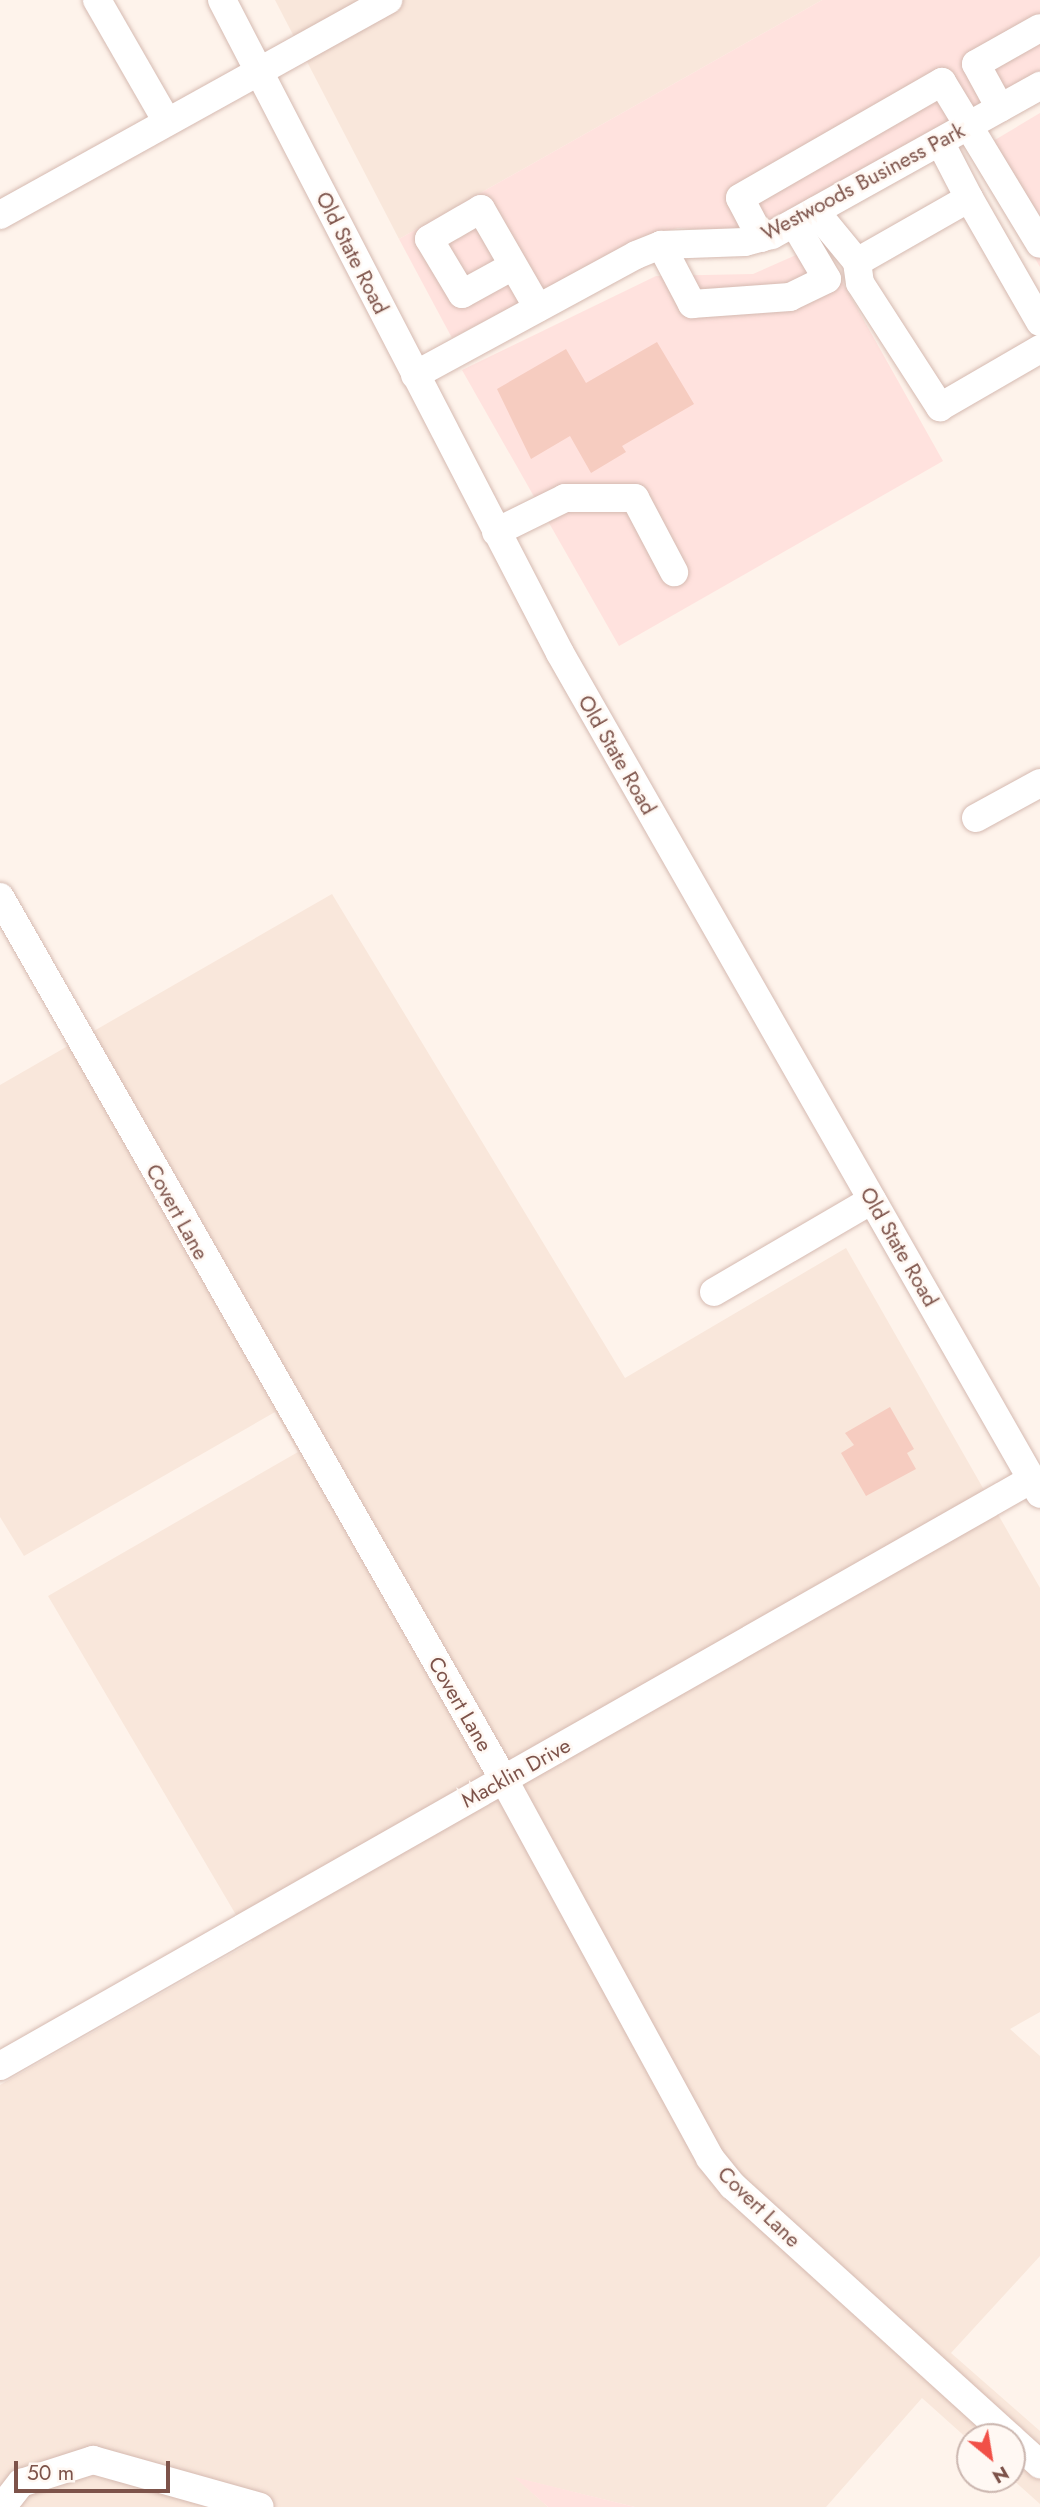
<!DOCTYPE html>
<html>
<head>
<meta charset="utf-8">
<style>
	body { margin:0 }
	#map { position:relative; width:1040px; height:2507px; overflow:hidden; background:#fef3eb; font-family:Jost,sans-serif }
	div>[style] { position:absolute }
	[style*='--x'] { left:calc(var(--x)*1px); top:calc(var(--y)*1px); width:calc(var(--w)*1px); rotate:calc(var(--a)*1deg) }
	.residential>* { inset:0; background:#f9e7db }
	.commercial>* { inset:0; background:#ffe2de }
	.building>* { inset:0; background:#f6ccc0 }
	.roads { filter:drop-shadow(0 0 2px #d5bab1) drop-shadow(0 0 2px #d5bab1) }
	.minor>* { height:28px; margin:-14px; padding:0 14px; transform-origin:14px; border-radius:14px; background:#fff }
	span { translate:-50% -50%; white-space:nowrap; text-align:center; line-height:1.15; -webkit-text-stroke:5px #fff8f3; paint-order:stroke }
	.street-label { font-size:21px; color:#7d534a }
	.north { position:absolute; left:956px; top:2423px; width:70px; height:70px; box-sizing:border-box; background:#fff8f3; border:2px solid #cbb6af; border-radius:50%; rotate:150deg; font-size:19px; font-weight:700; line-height:28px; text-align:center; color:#7d534a }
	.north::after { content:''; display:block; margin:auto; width:24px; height:32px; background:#f15047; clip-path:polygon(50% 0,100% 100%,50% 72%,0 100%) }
	.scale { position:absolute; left:14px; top:2461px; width:156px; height:32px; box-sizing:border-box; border:4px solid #7d534a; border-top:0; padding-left:9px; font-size:21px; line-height:24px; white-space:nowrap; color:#7d534a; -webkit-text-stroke:5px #fff8f3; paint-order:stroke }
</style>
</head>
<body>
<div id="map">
	<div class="residential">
		<i style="clip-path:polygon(275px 0,822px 0,399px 239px)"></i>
		<i style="clip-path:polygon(332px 894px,625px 1378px,846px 1248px,1040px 1588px,1040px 2012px,1010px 2029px,1040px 2056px,1040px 2256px,951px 2353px,1040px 2431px,1040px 2504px,1012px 2479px,1012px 2437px,970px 2441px,922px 2398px,826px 2507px,635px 2507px,516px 2478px,548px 2507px,0 2507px,0 2085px,252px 1942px,48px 1596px,298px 1452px,275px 1412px,24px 1556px,0 1517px,0 1085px)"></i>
	</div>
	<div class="commercial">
		<i style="clip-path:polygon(822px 0,1040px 0,1040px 76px,782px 220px,737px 232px,678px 228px,647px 236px,452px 338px,399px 239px)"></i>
		<i style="clip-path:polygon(1040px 113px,1040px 267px,973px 153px)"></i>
		<i style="clip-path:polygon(821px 244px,943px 461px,619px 646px,462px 370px,656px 276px,753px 274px)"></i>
		<i style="clip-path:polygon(514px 2477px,635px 2507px,548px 2507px)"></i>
	</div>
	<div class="building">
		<i style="clip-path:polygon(657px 342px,694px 404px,622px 446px,626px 452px,591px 473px,570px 436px,531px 459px,497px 389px,566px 349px,586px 383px)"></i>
		<i style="clip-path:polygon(890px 1407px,914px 1449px,907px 1453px,916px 1469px,866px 1496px,841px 1453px,854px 1445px,845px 1433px)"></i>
	</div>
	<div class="roads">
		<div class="minor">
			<i style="--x:97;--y:0;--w:138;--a:60.1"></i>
			<i style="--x:222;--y:0;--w:735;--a:62.63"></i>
			<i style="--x:560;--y:653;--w:968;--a:60.28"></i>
			<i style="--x:1000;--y:108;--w:50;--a:-118.6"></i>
			<i style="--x:976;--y:64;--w:73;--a:-29.4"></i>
			<i style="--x:969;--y:198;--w:143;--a:60.2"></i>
			<i style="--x:815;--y:211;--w:66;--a:50.5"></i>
			<i style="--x:857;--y:262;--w:129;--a:-29.7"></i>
			<i style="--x:969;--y:198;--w:63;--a:-117.4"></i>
			<i style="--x:0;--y:215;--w:444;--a:-29"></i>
			<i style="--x:761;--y:238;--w:45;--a:-117.7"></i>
			<i style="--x:740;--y:198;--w:233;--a:-29.9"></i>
			<i style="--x:942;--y:82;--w:189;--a:58.8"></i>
			<i style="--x:661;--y:245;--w:67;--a:62.3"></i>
			<i style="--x:692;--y:304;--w:98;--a:-4.1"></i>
			<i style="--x:790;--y:297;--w:41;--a:-25.9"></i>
			<i style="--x:827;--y:279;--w:65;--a:-120.5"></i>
			<i style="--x:857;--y:262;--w:21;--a:82"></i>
			<i style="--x:860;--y:283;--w:148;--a:57.2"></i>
			<i style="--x:940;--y:407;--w:116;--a:-30.1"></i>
			<i style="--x:513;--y:266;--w:58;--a:151.2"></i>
			<i style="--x:462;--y:294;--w:64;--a:-121"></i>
			<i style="--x:429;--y:239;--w:60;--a:-30"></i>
			<i style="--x:481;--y:209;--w:114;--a:60.1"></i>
			<i style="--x:415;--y:375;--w:251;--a:-28.5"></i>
			<i style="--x:636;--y:255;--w:27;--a:-22"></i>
			<i style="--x:661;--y:245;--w:84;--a:-2"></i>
			<i style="--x:745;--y:242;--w:28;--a:-15"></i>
			<i style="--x:772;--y:235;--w:307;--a:-29.1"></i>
			<i style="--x:496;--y:532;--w:77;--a:-26.2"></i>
			<i style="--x:565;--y:498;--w:70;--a:0"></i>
			<i style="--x:635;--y:498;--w:84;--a:62.2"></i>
			<i style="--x:976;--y:818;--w:73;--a:-28.7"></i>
			<i style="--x:0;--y:897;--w:1017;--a:60.28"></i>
			<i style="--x:504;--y:1780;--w:430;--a:61.4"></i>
			<i style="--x:710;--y:2158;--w:36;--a:51"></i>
			<i style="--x:733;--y:2186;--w:374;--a:42.2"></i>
			<i style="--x:714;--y:1292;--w:183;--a:-30.2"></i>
			<i style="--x:0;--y:2066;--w:1187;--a:-29.63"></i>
			<i style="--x:1012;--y:2439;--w:38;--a:42"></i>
			<i style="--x:2;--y:2507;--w:31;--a:-52"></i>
			<i style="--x:21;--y:2483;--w:76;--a:-17.7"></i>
			<i style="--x:93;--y:2460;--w:173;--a:15.7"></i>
		</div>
	</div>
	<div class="street-label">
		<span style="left:863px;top:182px;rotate:-28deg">Westwoods Business Park</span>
		<span style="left:352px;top:253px;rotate:63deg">Old State Road</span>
		<span style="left:617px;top:755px;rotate:60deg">Old State Road</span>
		<span style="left:177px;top:1212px;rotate:61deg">Covert Lane</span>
		<span style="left:899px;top:1247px;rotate:60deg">Old State Road</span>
		<span style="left:460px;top:1704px;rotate:60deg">Covert Lane</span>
		<span style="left:516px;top:1773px;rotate:-29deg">Macklin Drive</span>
		<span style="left:759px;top:2207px;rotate:44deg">Covert Lane</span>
	</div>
	<div class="north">N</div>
	<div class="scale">50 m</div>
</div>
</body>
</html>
